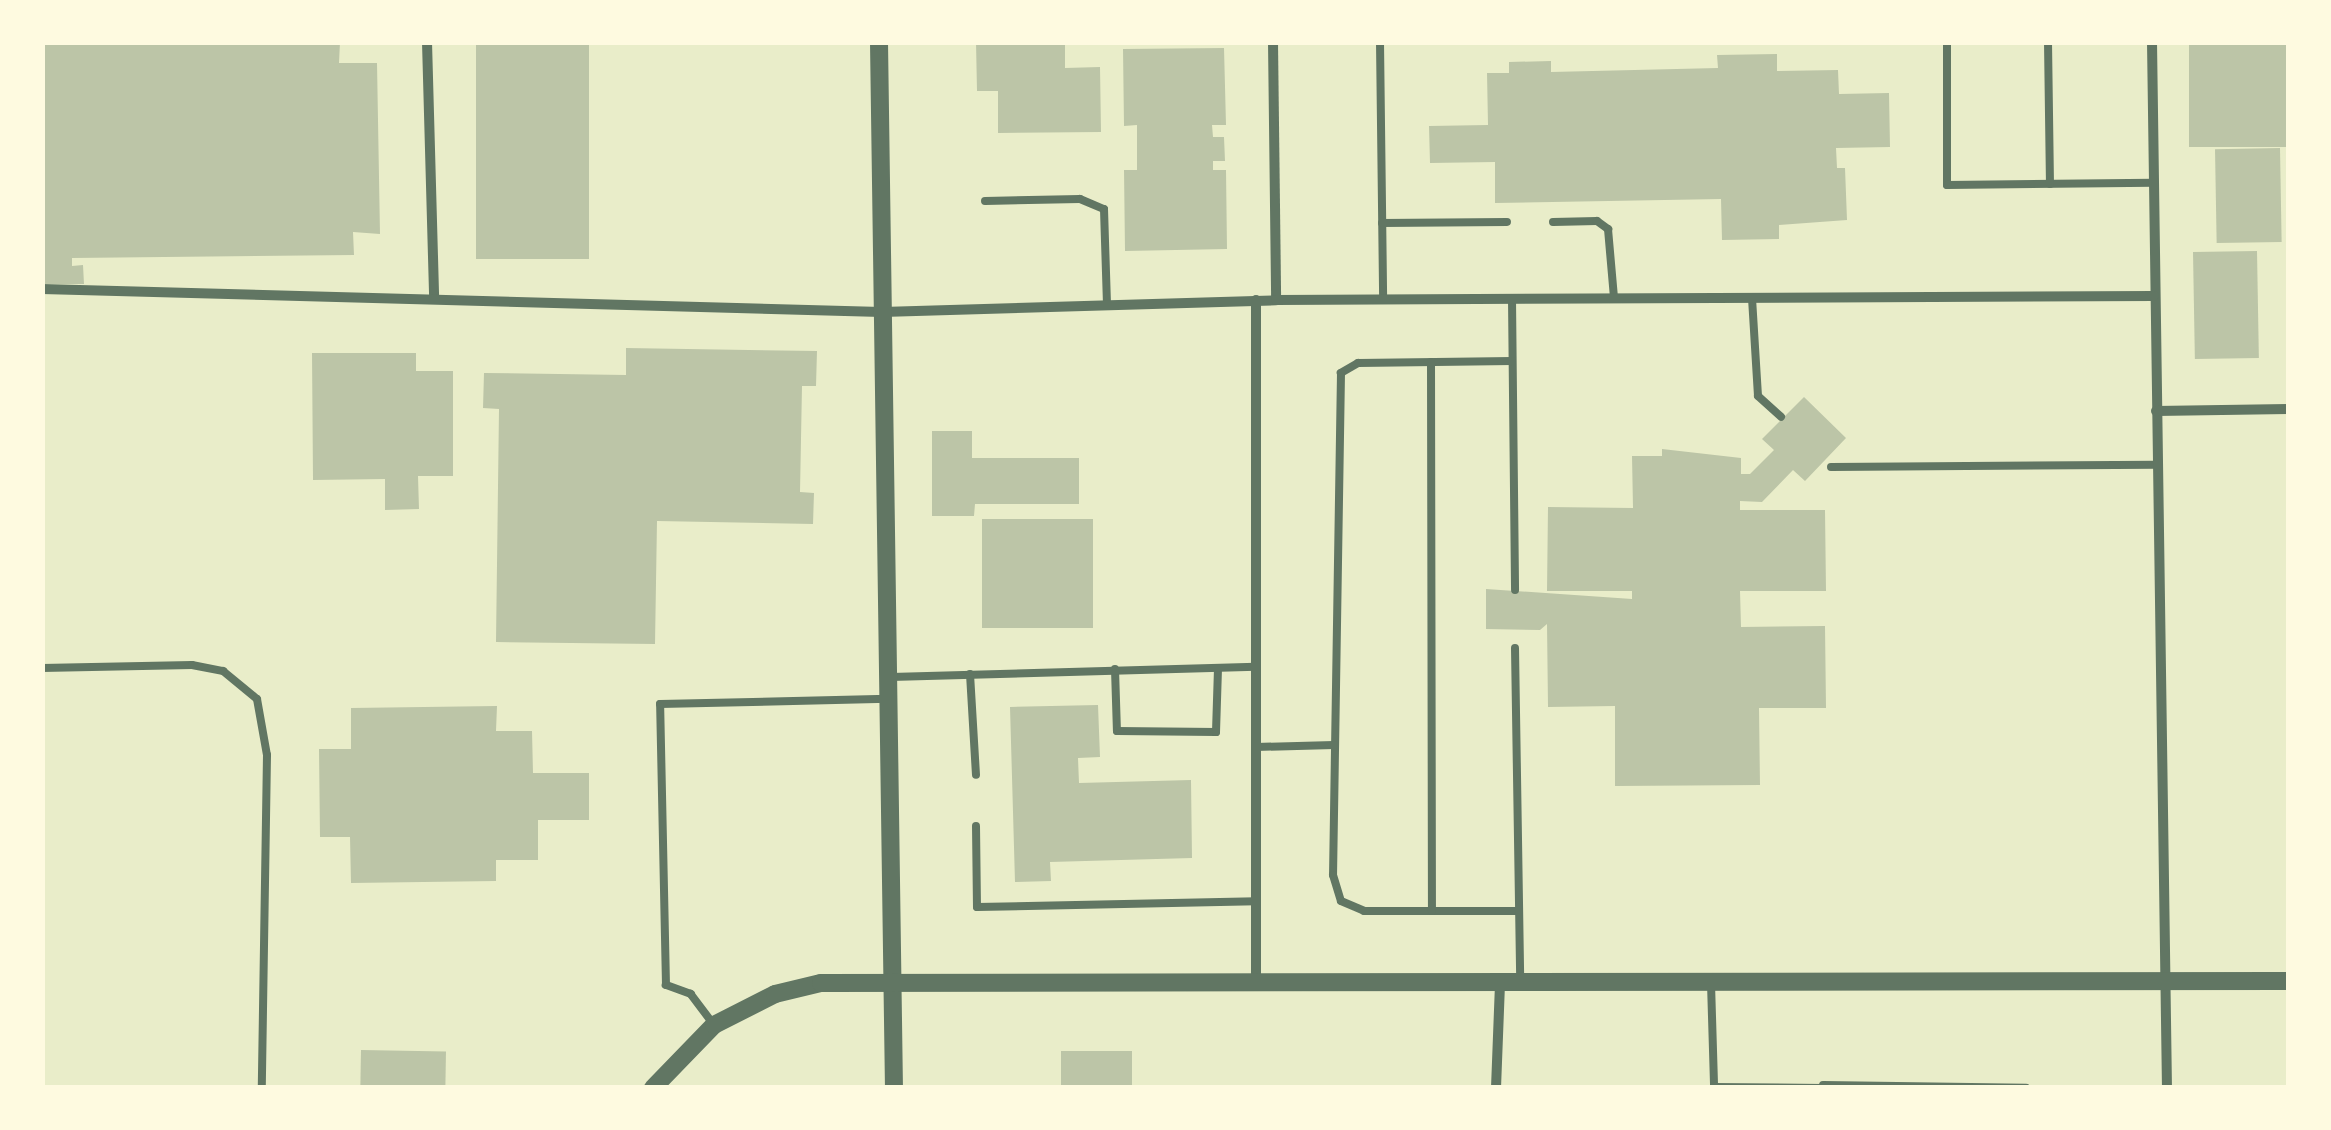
<!DOCTYPE html>
<html>
<head>
<meta charset="utf-8">
<style>
	body { margin:0 }
	#map { position:relative; width:2331px; height:1130px; overflow:hidden; background:#e9edc9; font-family:Barlow,sans-serif }
	div>[style] { position:absolute }
	[style*='--x'] { left:calc(var(--x)*1px); top:calc(var(--y)*1px); width:calc(var(--w)*1px); rotate:calc(var(--a)*1deg) }
	.building>* { inset:0; background:#bcc5a7; transform-origin:0 0 }
	.service>* { height:8px; margin:-4px; padding:0 4px; transform-origin:4px; border-radius:4px; background:#617663 }
	.minor>* { height:10px; margin:-5px; padding:0 5px; transform-origin:5px; border-radius:5px; background:#617663 }
	.tertiary>* { height:18px; margin:-9px; padding:0 9px; transform-origin:9px; border-radius:9px; background:#617663 }
	span { translate:-50% -50%; white-space:nowrap; text-align:center; line-height:1.15; -webkit-text-stroke:8px #fefae0; paint-order:stroke }
	.frame { position:absolute; inset:0; border:45px solid #fefae0; pointer-events:none }
</style>
</head>
<body>
<div id="map">
	<div class="building">
		<i style="clip-path:polygon(42px 42px,340px 42px,339px 63px,377px 63px,380px 234px,353px 232px,354px 255px,72px 258px,72px 266px,83px 265px,84px 284px,42px 284px)"></i>
		<i style="left:476px;top:42px;width:113px;height:217px"></i>
		<i style="clip-path:polygon(976px 42px,1065px 42px,1065px 68px,1100px 67px,1101px 132px,998px 133px,998px 91px,977px 91px)"></i>
		<i style="left:2189px;top:42px;width:99px;height:105px"></i>
		<i style="clip-path:polygon(1224px 48px,1226px 125px,1212px 125px,1213px 137px,1224px 137px,1225px 161px,1213px 161px,1213px 170px,1226px 170px,1227px 249px,1125px 251px,1124px 170px,1137px 170px,1137px 125px,1124px 126px,1123px 49px)"></i>
		<i style="clip-path:polygon(1777px 54px,1777px 71px,1838px 70px,1839px 94px,1889px 93px,1890px 147px,1836px 148px,1837px 168px,1845px 168px,1847px 220px,1779px 225px,1779px 239px,1722px 240px,1721px 199px,1495px 203px,1495px 162px,1430px 163px,1429px 126px,1488px 125px,1487px 73px,1509px 73px,1509px 62px,1551px 61px,1551px 72px,1718px 68px,1717px 55px)"></i>
		<i style="left:2280px;top:148px;width:94px;height:65px;rotate:89deg"></i>
		<i style="left:2257px;top:251px;width:107px;height:64px;rotate:89deg"></i>
		<i style="clip-path:polygon(626px 348px,817px 351px,816px 386px,802px 386px,800px 492px,814px 493px,813px 524px,657px 521px,655px 644px,496px 642px,499px 409px,483px 408px,484px 373px,626px 375px)"></i>
		<i style="clip-path:polygon(312px 353px,416px 353px,416px 371px,453px 371px,453px 476px,418px 476px,419px 509px,385px 510px,385px 479px,313px 480px)"></i>
		<i style="clip-path:polygon(1804px 397px,1846px 438px,1805px 481px,1793px 470px,1762px 502px,1740px 501px,1740px 510px,1825px 510px,1826px 591px,1740px 591px,1741px 627px,1825px 626px,1826px 708px,1759px 708px,1760px 785px,1615px 786px,1615px 706px,1548px 707px,1547px 624px,1540px 630px,1486px 629px,1486px 589px,1632px 599px,1632px 591px,1547px 591px,1548px 507px,1633px 508px,1632px 456px,1662px 456px,1662px 449px,1741px 458px,1741px 474px,1750px 474px,1774px 450px,1762px 439px)"></i>
		<i style="clip-path:polygon(932px 431px,972px 431px,972px 458px,1079px 458px,1079px 504px,975px 504px,974px 516px,932px 516px)"></i>
		<i style="left:982px;top:519px;width:111px;height:109px"></i>
		<i style="clip-path:polygon(1098px 705px,1100px 757px,1078px 758px,1079px 783px,1191px 780px,1192px 858px,1050px 862px,1051px 881px,1015px 882px,1010px 707px)"></i>
		<i style="clip-path:polygon(497px 706px,496px 731px,532px 731px,533px 773px,589px 773px,589px 820px,538px 820px,538px 860px,496px 860px,496px 881px,351px 883px,350px 837px,320px 837px,319px 749px,351px 749px,351px 708px)"></i>
		<i style="left:361px;top:1050px;width:85px;height:38px;rotate:1deg"></i>
		<i style="left:1061px;top:1051px;width:71px;height:37px"></i>
	</div>
	<div class="service">
		<i style="--x:1380;--y:42;--w:257;--a:89.3"></i>
		<i style="--x:1947;--y:42;--w:143;--a:90"></i>
		<i style="--x:1947;--y:185;--w:206;--a:-0.6"></i>
		<i style="--x:2048;--y:42;--w:142;--a:89.2"></i>
		<i style="--x:985;--y:201;--w:95;--a:-1.2"></i>
		<i style="--x:1080;--y:199;--w:26;--a:23"></i>
		<i style="--x:1104;--y:209;--w:96;--a:88.2"></i>
		<i style="--x:1553;--y:222;--w:44;--a:-1.3"></i>
		<i style="--x:1597;--y:221;--w:14;--a:36"></i>
		<i style="--x:1608;--y:229;--w:69;--a:85"></i>
		<i style="--x:1382;--y:223;--w:125;--a:-0.5"></i>
		<i style="--x:1752;--y:298;--w:98;--a:86.5"></i>
		<i style="--x:1758;--y:396;--w:31;--a:42"></i>
		<i style="--x:1512;--y:299;--w:291;--a:89.4"></i>
		<i style="--x:1512;--y:361;--w:154;--a:179.3"></i>
		<i style="--x:1358;--y:363;--w:20;--a:150"></i>
		<i style="--x:1341;--y:373;--w:502;--a:90.91"></i>
		<i style="--x:1333;--y:875;--w:27;--a:73"></i>
		<i style="--x:1341;--y:901;--w:25;--a:23"></i>
		<i style="--x:1364;--y:911;--w:155;--a:0"></i>
		<i style="--x:1431;--y:362;--w:549;--a:89.9"></i>
		<i style="--x:1831;--y:467;--w:326;--a:-0.4"></i>
		<i style="--x:1515;--y:648;--w:333;--a:89.1"></i>
		<i style="--x:42;--y:668;--w:150;--a:-1.1"></i>
		<i style="--x:192;--y:665;--w:32;--a:11"></i>
		<i style="--x:223;--y:671;--w:44;--a:39.5"></i>
		<i style="--x:257;--y:699;--w:57;--a:79.9"></i>
		<i style="--x:267;--y:755;--w:333;--a:90.9"></i>
		<i style="--x:1115;--y:669;--w:62;--a:88.2"></i>
		<i style="--x:1117;--y:731;--w:99;--a:0.6"></i>
		<i style="--x:1216;--y:732;--w:64;--a:-88.2"></i>
		<i style="--x:970;--y:674;--w:101;--a:86.6"></i>
		<i style="--x:891;--y:677;--w:365;--a:-1.6"></i>
		<i style="--x:1256;--y:747;--w:78;--a:-1.5"></i>
		<i style="--x:976;--y:826;--w:81;--a:89.3"></i>
		<i style="--x:977;--y:907;--w:279;--a:-1.2"></i>
		<i style="--x:1711;--y:983;--w:104;--a:88.3"></i>
		<i style="--x:1714;--y:1087;--w:109;--a:0.5"></i>
		<i style="--x:714;--y:1025;--w:39;--a:-127"></i>
		<i style="--x:691;--y:994;--w:27;--a:-160"></i>
		<i style="--x:666;--y:985;--w:281;--a:-91.2"></i>
		<i style="--x:660;--y:704;--w:228;--a:-1.3"></i>
		<i style="--x:1823;--y:1085;--w:203;--a:0.8"></i>
	</div>
	<div class="minor">
		<i style="--x:427;--y:42;--w:255;--a:88.4"></i>
		<i style="--x:1273;--y:42;--w:258;--a:89.3"></i>
		<i style="--x:2152;--y:42;--w:1046;--a:89.18"></i>
		<i style="--x:42;--y:289;--w:840;--a:1.57"></i>
		<i style="--x:882;--y:312;--w:394;--a:-1.7"></i>
		<i style="--x:1276;--y:300;--w:878;--a:-0.26"></i>
		<i style="--x:2156;--y:411;--w:132;--a:-0.9"></i>
		<i style="--x:1256;--y:978;--w:678;--a:-90"></i>
		<i style="--x:1496;--y:1088;--w:106;--a:-87.8"></i>
	</div>
	<div class="tertiary">
		<i style="--x:879;--y:42;--w:1046;--a:89.18"></i>
		<i style="--x:653;--y:1088;--w:88;--a:-45.9"></i>
		<i style="--x:714;--y:1025;--w:68;--a:-26.9"></i>
		<i style="--x:775;--y:994;--w:47;--a:-13.4"></i>
		<i style="--x:821;--y:983;--w:1467;--a:-0.08"></i>
	</div>
	<div class="frame"></div>
</div>
</body>
</html>
